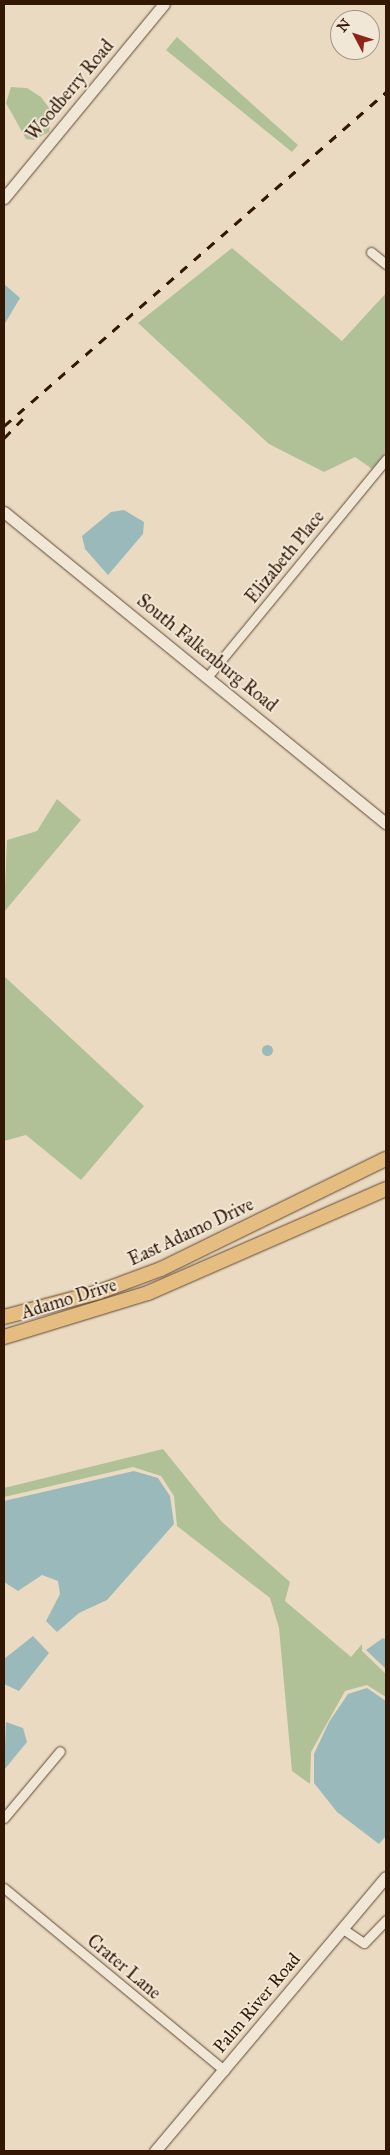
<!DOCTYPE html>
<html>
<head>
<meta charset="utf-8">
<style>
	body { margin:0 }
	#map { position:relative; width:390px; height:2155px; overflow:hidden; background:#eadac2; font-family:"IM FELL Great Primer",serif }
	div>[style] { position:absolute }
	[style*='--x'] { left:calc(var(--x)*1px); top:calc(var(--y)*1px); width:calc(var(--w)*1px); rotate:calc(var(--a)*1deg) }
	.green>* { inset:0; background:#b0c198 }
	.water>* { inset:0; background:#9ab9bb }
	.round { border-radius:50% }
	.roads { filter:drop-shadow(0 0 1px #604834) drop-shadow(0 0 1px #604834) }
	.street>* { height:9px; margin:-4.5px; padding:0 4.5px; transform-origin:4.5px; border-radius:4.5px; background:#f1e7d7 }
	.secondary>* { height:11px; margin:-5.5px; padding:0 5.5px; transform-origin:5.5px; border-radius:5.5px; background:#f1e7d7 }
	.primary>* { height:14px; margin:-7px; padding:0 7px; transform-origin:7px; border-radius:7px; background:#e5bd81 }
	.rail>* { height:2.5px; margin-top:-1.25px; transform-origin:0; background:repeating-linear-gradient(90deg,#321704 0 9px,transparent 0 18px) }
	span { translate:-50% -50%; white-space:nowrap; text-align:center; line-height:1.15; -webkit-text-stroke:4px #f1e7d7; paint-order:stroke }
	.street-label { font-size:18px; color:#321704 }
	.frame { position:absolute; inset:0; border:5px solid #321704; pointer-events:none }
	.north { position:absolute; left:330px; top:10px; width:50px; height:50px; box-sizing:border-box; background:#f1e7d7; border:1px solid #a59483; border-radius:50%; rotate:310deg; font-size:14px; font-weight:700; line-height:20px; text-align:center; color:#321704 }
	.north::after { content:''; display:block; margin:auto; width:18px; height:22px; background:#8f2418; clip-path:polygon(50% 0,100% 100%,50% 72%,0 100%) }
</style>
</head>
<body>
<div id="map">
	<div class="green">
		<i style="clip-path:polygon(177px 37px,298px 145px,292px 152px,166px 50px)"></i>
		<i style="clip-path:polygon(11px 87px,27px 88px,41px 97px,52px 112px,49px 132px,34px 140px,26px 139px,6px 103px)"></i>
		<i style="clip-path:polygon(232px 248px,342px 341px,386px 293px,386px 452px,372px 469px,355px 457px,324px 472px,269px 444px,138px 323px)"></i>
		<i style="clip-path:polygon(57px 799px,81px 820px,4px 912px,7px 840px,37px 831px)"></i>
		<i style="clip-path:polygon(4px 976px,144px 1106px,81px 1180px,26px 1135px,4px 1141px)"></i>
		<i style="clip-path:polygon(163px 1449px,222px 1522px,290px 1582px,285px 1601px,351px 1657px,362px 1644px,362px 1651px,386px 1674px,386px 1697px,367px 1685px,345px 1691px,311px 1752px,310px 1784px,292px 1771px,279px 1628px,270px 1598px,177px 1526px,174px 1496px,161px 1476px,133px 1467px,4px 1497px,4px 1488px)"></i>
	</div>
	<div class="water">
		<i style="clip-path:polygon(4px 284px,20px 298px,4px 325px)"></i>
		<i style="clip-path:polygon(124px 510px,144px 522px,143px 534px,108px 575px,85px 549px,82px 536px,111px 512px)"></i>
		<i class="round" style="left:261.5px;top:1044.5px;width:11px;height:11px"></i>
		<i style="clip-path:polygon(134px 1471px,158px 1478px,170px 1496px,174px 1524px,107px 1600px,79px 1613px,57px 1632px,46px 1621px,60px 1594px,58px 1581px,42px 1575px,18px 1591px,4px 1582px,4px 1501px)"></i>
		<i style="clip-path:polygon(33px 1636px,49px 1653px,19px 1691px,4px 1684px,4px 1659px)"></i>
		<i style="clip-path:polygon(383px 1638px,386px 1640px,386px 1669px,366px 1650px)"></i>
		<i style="clip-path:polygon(367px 1688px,386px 1701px,386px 1836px,379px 1844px,337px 1812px,314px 1783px,314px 1754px,329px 1722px,348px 1694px)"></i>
		<i style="clip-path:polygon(6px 1722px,23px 1728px,27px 1742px,4px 1770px)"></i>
	</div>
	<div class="roads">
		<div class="street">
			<i style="--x:371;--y:252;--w:19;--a:39"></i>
			<i style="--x:208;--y:676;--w:281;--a:-50.6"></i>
			<i style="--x:4;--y:1818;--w:87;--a:-50.1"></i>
			<i style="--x:4;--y:1888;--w:286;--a:39.6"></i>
			<i style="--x:343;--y:1929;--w:25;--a:34"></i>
			<i style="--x:364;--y:1943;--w:32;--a:-46"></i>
		</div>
		<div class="secondary">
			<i style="--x:4;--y:198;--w:251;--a:-50.5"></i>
			<i style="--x:4;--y:512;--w:493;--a:39.2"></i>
			<i style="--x:155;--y:2151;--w:358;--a:-49.9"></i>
		</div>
		<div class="primary">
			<i style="--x:4;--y:1317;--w:98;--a:-14.7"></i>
			<i style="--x:99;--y:1292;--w:66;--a:-20.4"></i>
			<i style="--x:161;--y:1269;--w:250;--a:-26.1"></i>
			<i style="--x:4;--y:1337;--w:151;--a:-17"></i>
			<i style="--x:148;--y:1293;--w:260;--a:-23.6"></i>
		</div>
	</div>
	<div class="rail">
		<i style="--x:4;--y:426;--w:507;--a:-41.16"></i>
		<i style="--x:4;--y:438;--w:35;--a:-46"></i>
	</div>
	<div class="street-label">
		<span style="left:70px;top:90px;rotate:-50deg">Woodberry Road</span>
		<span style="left:285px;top:557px;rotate:-51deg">Elizabeth Place</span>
		<span style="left:207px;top:653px;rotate:39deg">South Falkenburg Road</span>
		<span style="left:191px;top:1232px;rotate:-25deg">East Adamo Drive</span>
		<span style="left:69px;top:1299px;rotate:-17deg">Adamo Drive</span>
		<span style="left:124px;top:1967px;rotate:40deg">Crater Lane</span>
		<span style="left:257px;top:2003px;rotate:-50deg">Palm River Road</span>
	</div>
	<div class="frame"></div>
	<div class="north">N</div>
</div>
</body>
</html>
